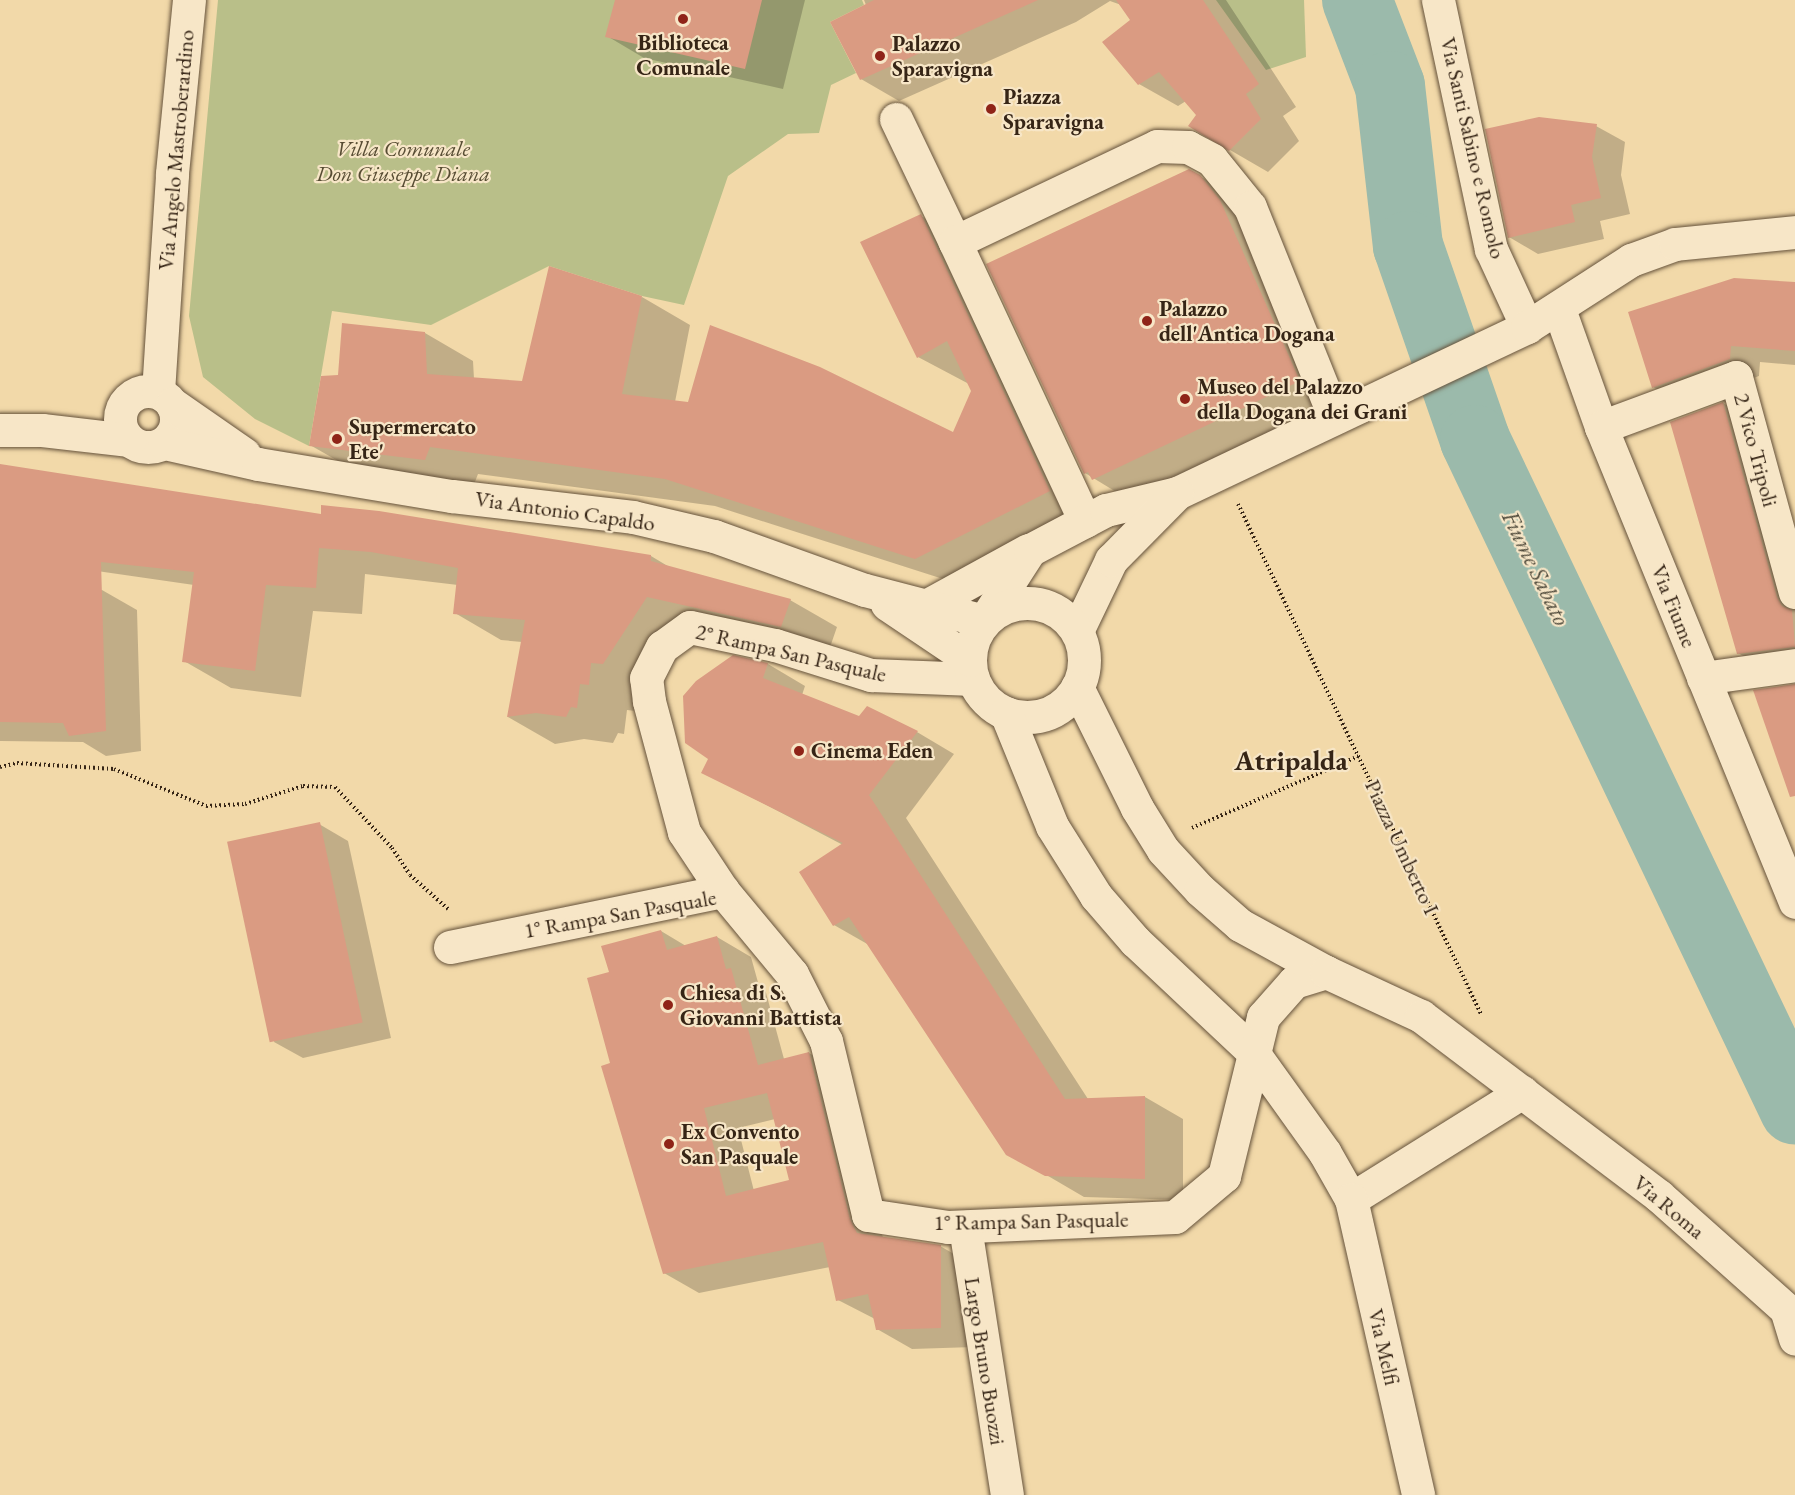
<!DOCTYPE html>
<html>
<head>
<meta charset="utf-8">
<style>
	body { margin:0 }
	#map { position:relative; width:1795px; height:1495px; overflow:hidden; background:#f2d9a9; font-family:"EB Garamond",serif }
	div>[style] { position:absolute }
	[style*='--x'] { left:calc(var(--x)*1px); top:calc(var(--y)*1px); width:calc(var(--w)*1px); rotate:calc(var(--a)*1deg) }
	.green>* { inset:0; background:#b9bf89 }
	.shadow>* { inset:0; background:#0003 }
	.river>* { height:70px; margin:-35px; padding:0 35px; transform-origin:35px; border-radius:35px; background:#9bbaab }
	.building>* { inset:0; background:#da9b82; transform-origin:0 0 }
	.path>* { height:4px; margin-top:-2px; transform-origin:0; background:repeating-linear-gradient(90deg,#362516 0 1.5px,transparent 0 4.5px) }
	.roads { filter:drop-shadow(0 0 2px #65523b) drop-shadow(0 0 2px #65523b) }
	.street>* { height:33px; margin:-16.5px; padding:0 16.5px; transform-origin:16.5px; border-radius:16.5px; background:#f7e6c7 }
	.secondary>* { height:33px; margin:-16.5px; padding:0 16.5px; transform-origin:16.5px; border-radius:16.5px; background:#f7e6c7 }
	.secondary>.ring { margin:-16.5px; padding:0; box-sizing:content-box; background:none; border:33px solid #f7e6c7; border-radius:50% }
	.dots>* { width:16px; height:16px; translate:-50% -50%; box-sizing:border-box; border:3px solid #f7e6c7; border-radius:50% }
	span { translate:-50% -50%; white-space:nowrap; text-align:center; line-height:1.15; -webkit-text-stroke:4.5px #f7e6c7; paint-order:stroke }
	.poi-label { font-size:22px; color:#362516; font-weight:700 }
	.left { translate:0 -50%; text-align:left }
	.park-label { font-size:22px; color:#574c33; font-style:italic }
	.street-label { font-size:22px; color:#362516 }
	.water-label { font-size:24px; color:#4f4a3b; font-style:italic }
	.district-label { font-size:28px; color:#362516; font-weight:700 }
</style>
</head>
<body>
<div id="map">
	<div class="green">
		<i style="clip-path:polygon(218px 0,862px 0,864px 5px,830px 22px,856px 73px,831px 85px,819px 133px,788px 134px,728px 176px,684px 305px,642px 296px,549px 266px,431px 325px,332px 311px,309px 446px,255px 419px,203px 377px,189px 316px)"></i>
		<i style="clip-path:polygon(1216px 0,1304px 0,1306px 57px,1266px 70px)"></i>
	</div>
	<div class="shadow">
		<i style="clip-path:polygon(616px 0,805px 0,783px 89px,644px 58px,607px 36px)"></i>
		<i style="clip-path:polygon(864px 0,1226px 0,1296px 107px,1283px 116px,1299px 141px,1268px 172px,1230px 150px,1186px 101px,1178px 106px,1139px 84px,1104px 42px,1141px 12px,1110px 1px,1076px 22px,899px 101px,861px 79px,866px 5px)"></i>
		<i style="clip-path:polygon(1596px 126px,1625px 142px,1621px 175px,1630px 214px,1600px 221px,1604px 239px,1538px 254px,1509px 237px)"></i>
		<i style="clip-path:polygon(1189px 170px,1238px 198px,1337px 403px,1131px 501px,1085px 473px,988px 265px)"></i>
		<i style="clip-path:polygon(921px 216px,969px 244px,1098px 519px,965px 586px,715px 506px,478px 474px,473px 487px,359px 473px,310px 445px,340px 377px,425px 333px,473px 361px,474px 379px,523px 383px,642px 297px,690px 325px,675px 402px,954px 434px,972px 391px,969px 384px,918px 357px)"></i>
		<i style="clip-path:polygon(1795px 284px,1795px 365px,1760px 362px,1759px 376px,1682px 404px,1653px 387px)"></i>
		<i style="clip-path:polygon(1723px 403px,1752px 420px,1795px 576px,1795px 666px,1768px 670px,1738px 653px)"></i>
		<i style="clip-path:polygon(0 465px,323px 516px,651px 556px,671px 568px,790px 600px,837px 627px,828px 653px,694px 623px,636px 711px,627px 710px,624px 734px,618px 733px,613px 743px,584px 739px,555px 744px,508px 717px,522px 642px,501px 640px,455px 613px,458px 585px,365px 574px,362px 614px,313px 611px,301px 697px,231px 688px,184px 661px,194px 585px,0 557px)"></i>
		<i style="clip-path:polygon(102px 590px,137px 610px,141px 751px,106px 756px,83px 742px,0 741px,0 592px)"></i>
		<i style="clip-path:polygon(733px 657px,768px 664px,805px 686px,802px 695px,860px 718px,917px 732px,954px 754px,906px 818px,1088px 1099px,1145px 1097px,1183px 1119px,1183px 1200px,1084px 1197px,1043px 1173px,869px 945px,834px 925px,843px 845px,703px 772px,710px 758px)"></i>
		<i style="clip-path:polygon(319px 824px,348px 841px,391px 1038px,303px 1058px,274px 1042px)"></i>
		<i style="clip-path:polygon(evenodd,661px 931px,686px 946px,717px 937px,751px 957px,759px 986px,765px 989px,784px 1059px,809px 1053px,843px 1073px,883px 1238px,940px 1246px,975px 1266px,974px 1347px,912px 1349px,877px 1329px,875px 1319px,838px 1300px,830px 1267px,699px 1293px,664px 1273px,612px 1064px,611px 973px,661px 931px,775px 1119px,791px 1181px,754px 1191px,738px 1128px,775px 1119px)"></i>
	</div>
	<div class="river">
		<i style="--x:1357;--y:0;--w:92;--a:69"></i>
		<i style="--x:1390;--y:86;--w:161;--a:83.6"></i>
		<i style="--x:1408;--y:246;--w:205;--a:70.9"></i>
		<i style="--x:1475;--y:440;--w:742;--a:64.47"></i>
	</div>
	<div class="building">
		<i style="clip-path:polygon(615px 0,762px 0,745px 69px,605px 37px)"></i>
		<i style="clip-path:polygon(874px 0,1038px 0,860px 80px,830px 22px)"></i>
		<i style="clip-path:polygon(1116px 0,1203px 0,1259px 84px,1246px 94px,1261px 119px,1229px 151px,1188px 126px,1196px 115px,1159px 72px,1138px 85px,1102px 42px,1130px 20px)"></i>
		<i style="clip-path:polygon(1539px 117px,1597px 124px,1592px 157px,1601px 198px,1571px 205px,1575px 222px,1508px 238px,1485px 129px)"></i>
		<i style="clip-path:polygon(1189px 169px,1200px 175px,1220px 200px,1300px 381px,1092px 480px,1088px 472px,1084px 474px,986px 264px)"></i>
		<i style="clip-path:polygon(921px 214px,1050px 491px,915px 559px,665px 479px,430px 447px,425px 460px,309px 446px,321px 376px,338px 375px,342px 323px,425px 332px,427px 374px,522px 381px,549px 266px,642px 296px,622px 394px,688px 402px,710px 325px,820px 367px,953px 432px,971px 391px,947px 341px,917px 358px,860px 242px)"></i>
		<i style="clip-path:polygon(1734px 278px,1795px 282px,1795px 351px,1731px 346px,1730px 359px,1652px 388px,1628px 312px)"></i>
		<i style="clip-path:polygon(1723px 402px,1777px 597px,1782px 606px,1792px 610px,1795px 647px,1737px 654px,1670px 422px)"></i>
		<i style="clip-path:polygon(0 464px,321px 514px,321px 505px,379px 511px,651px 555px,651px 561px,791px 599px,781px 627px,647px 597px,603px 664px,591px 663px,589px 685px,580px 684px,577px 708px,571px 707px,566px 717px,536px 713px,507px 717px,525px 620px,453px 614px,458px 568px,371px 552px,319px 548px,316px 588px,266px 585px,255px 671px,182px 662px,194px 572px,101px 562px,106px 731px,69px 736px,63px 723px,0 722px)"></i>
		<i style="clip-path:polygon(733px 655px,768px 663px,763px 678px,859px 716px,867px 706px,918px 731px,869px 795px,1065px 1099px,1145px 1096px,1145px 1179px,1045px 1176px,1006px 1155px,849px 917px,833px 926px,799px 872px,843px 843px,701px 773px,708px 759px,685px 743px,683px 696px,696px 681px)"></i>
		<i style="clip-path:polygon(1795px 684px,1795px 796px,1790px 797px,1753px 690px)"></i>
		<i style="left:320px;top:822px;width:205px;height:95px;rotate:78deg"></i>
		<i style="clip-path:polygon(evenodd,661px 930px,667px 950px,717px 936px,726px 969px,731px 968px,758px 1065px,809px 1052px,850px 1219px,857px 1233px,941px 1245px,941px 1328px,876px 1330px,868px 1294px,836px 1301px,823px 1242px,663px 1274px,601px 1066px,610px 1063px,587px 978px,609px 972px,601px 946px,661px 930px,767px 1093px,789px 1180px,726px 1196px,704px 1108px,767px 1093px)"></i>
	</div>
	<div class="path">
		<i style="--x:1238;--y:504;--w:565;--a:64.52"></i>
		<i style="--x:0;--y:767;--w:17;--a:-13"></i>
		<i style="--x:17;--y:763;--w:97;--a:3.5"></i>
		<i style="--x:114;--y:769;--w:99;--a:21.9"></i>
		<i style="--x:206;--y:806;--w:39;--a:-3"></i>
		<i style="--x:245;--y:804;--w:61;--a:-17.2"></i>
		<i style="--x:303;--y:786;--w:32;--a:2"></i>
		<i style="--x:335;--y:787;--w:83;--a:46.9"></i>
		<i style="--x:392;--y:848;--w:32;--a:56"></i>
		<i style="--x:410;--y:875;--w:51;--a:41.8"></i>
		<i style="--x:1192;--y:828;--w:182;--a:-23.3"></i>
	</div>
	<div class="roads">
		<div class="street">
			<i style="--x:1438;--y:0;--w:255;--a:78"></i>
			<i style="--x:1491;--y:249;--w:86;--a:65.2"></i>
			<i style="--x:896;--y:119;--w:136;--a:64.4"></i>
			<i style="--x:1559;--y:309;--w:125;--a:70.4"></i>
			<i style="--x:1601;--y:427;--w:513;--a:67.78"></i>
			<i style="--x:1601;--y:427;--w:144;--a:-20.3"></i>
			<i style="--x:1736;--y:377;--w:223;--a:74.7"></i>
			<i style="--x:1085;--y:521;--w:308;--a:-115"></i>
			<i style="--x:955;--y:242;--w:224;--a:-25.4"></i>
			<i style="--x:1157;--y:146;--w:31;--a:2"></i>
			<i style="--x:1188;--y:147;--w:27;--a:28"></i>
			<i style="--x:1212;--y:160;--w:60;--a:51"></i>
			<i style="--x:1250;--y:207;--w:227;--a:68.1"></i>
			<i style="--x:926;--y:606;--w:116;--a:-28.8"></i>
			<i style="--x:984;--y:621;--w:85;--a:-57.1"></i>
			<i style="--x:1030;--y:550;--w:86;--a:-27.8"></i>
			<i style="--x:1106;--y:510;--w:73;--a:-13.5"></i>
			<i style="--x:1177;--y:493;--w:205;--a:-25.4"></i>
			<i style="--x:1362;--y:405;--w:183;--a:-25.3"></i>
			<i style="--x:1527;--y:327;--w:124;--a:-32.8"></i>
			<i style="--x:1631;--y:260;--w:47;--a:-20"></i>
			<i style="--x:1675;--y:244;--w:121;--a:-5.7"></i>
			<i style="--x:1077;--y:631;--w:79;--a:-64.4"></i>
			<i style="--x:1111;--y:560;--w:94;--a:-45.4"></i>
			<i style="--x:1703;--y:678;--w:93;--a:-8"></i>
			<i style="--x:723;--y:891;--w:71;--a:-123.5"></i>
			<i style="--x:684;--y:832;--w:136;--a:-105"></i>
			<i style="--x:649;--y:701;--w:23;--a:-97"></i>
			<i style="--x:646;--y:678;--w:35;--a:-63"></i>
			<i style="--x:662;--y:647;--w:34;--a:-36"></i>
			<i style="--x:690;--y:627;--w:87;--a:12"></i>
			<i style="--x:775;--y:645;--w:101;--a:17.4"></i>
			<i style="--x:871;--y:675;--w:102;--a:2.2"></i>
			<i style="--x:450;--y:947;--w:279;--a:-11.6"></i>
			<i style="--x:723;--y:891;--w:108;--a:50.3"></i>
			<i style="--x:792;--y:974;--w:75;--a:63.1"></i>
			<i style="--x:826;--y:1041;--w:179;--a:76.4"></i>
			<i style="--x:868;--y:1215;--w:81;--a:8.5"></i>
			<i style="--x:948;--y:1227;--w:227;--a:-2.5"></i>
			<i style="--x:1175;--y:1217;--w:64;--a:-39.9"></i>
			<i style="--x:1224;--y:1176;--w:164;--a:-76.2"></i>
			<i style="--x:1263;--y:1017;--w:47;--a:-48.5"></i>
			<i style="--x:1294;--y:982;--w:34;--a:-17"></i>
			<i style="--x:1351;--y:1199;--w:202;--a:-32"></i>
			<i style="--x:965;--y:1227;--w:271;--a:81.1"></i>
		</div>
		<div class="secondary">
			<i class="ring" style="left:120px;top:391px;width:23px;height:23px"></i>
			<i style="--x:158;--y:392;--w:219;--a:-86.3"></i>
			<i style="--x:172;--y:173;--w:174;--a:-84.4"></i>
			<i style="--x:172;--y:404;--w:88;--a:34.8"></i>
			<i style="--x:0;--y:430;--w:42;--a:0"></i>
			<i style="--x:42;--y:430;--w:88;--a:6.6"></i>
			<i style="--x:164;--y:443;--w:96;--a:12.6"></i>
			<i style="--x:258;--y:464;--w:197;--a:9.4"></i>
			<i style="--x:452;--y:496;--w:182;--a:6.6"></i>
			<i style="--x:633;--y:517;--w:83;--a:13.2"></i>
			<i style="--x:714;--y:536;--w:160;--a:19.7"></i>
			<i style="--x:865;--y:590;--w:123;--a:14.6"></i>
			<i class="ring" style="left:970px;top:603px;width:81px;height:81px"></i>
			<i style="--x:887;--y:604;--w:100;--a:34"></i>
			<i style="--x:1077;--y:687;--w:135;--a:63.6"></i>
			<i style="--x:1137;--y:808;--w:49;--a:58.2"></i>
			<i style="--x:1163;--y:850;--w:54;--a:47.2"></i>
			<i style="--x:1200;--y:890;--w:53;--a:41.2"></i>
			<i style="--x:1240;--y:925;--w:98;--a:28.7"></i>
			<i style="--x:1326;--y:972;--w:105;--a:24.9"></i>
			<i style="--x:1421;--y:1016;--w:298;--a:37.1"></i>
			<i style="--x:1659;--y:1196;--w:170;--a:41.7"></i>
			<i style="--x:1786;--y:1309;--w:31;--a:73"></i>
			<i style="--x:1006;--y:713;--w:122;--a:67.8"></i>
			<i style="--x:1052;--y:826;--w:83;--a:57.8"></i>
			<i style="--x:1096;--y:896;--w:60;--a:49.1"></i>
			<i style="--x:1135;--y:941;--w:161;--a:43.2"></i>
			<i style="--x:1252;--y:1051;--w:125;--a:54.4"></i>
			<i style="--x:1325;--y:1153;--w:53;--a:60.5"></i>
			<i style="--x:1351;--y:1199;--w:303;--a:77.2"></i>
		</div>
	</div>
	<div class="dots">
		<i style="left:683px;top:19px;background:#8f2418"></i>
		<i style="left:880px;top:56px;background:#8f2418"></i>
		<i style="left:991px;top:109px;background:#8f2418"></i>
		<i style="left:1147px;top:321px;background:#8f2418"></i>
		<i style="left:1185px;top:399px;background:#8f2418"></i>
		<i style="left:337px;top:439px;background:#8f2418"></i>
		<i style="left:799px;top:751px;background:#8f2418"></i>
		<i style="left:668px;top:1005px;background:#8f2418"></i>
		<i style="left:669px;top:1144px;background:#8f2418"></i>
	</div>
	<div class="poi-label">
		<span style="left:683px;top:55px">Biblioteca<br>Comunale</span>
		<span class="left" style="left:892px;top:56px">Palazzo<br>Sparavigna</span>
		<span class="left" style="left:1003px;top:109px">Piazza<br>Sparavigna</span>
		<span class="left" style="left:1159px;top:321px">Palazzo<br>dell'Antica Dogana</span>
		<span class="left" style="left:1197px;top:399px">Museo del Palazzo<br>della Dogana dei Grani</span>
		<span class="left" style="left:349px;top:439px">Supermercato<br>Ete'</span>
		<span class="left" style="left:811px;top:751px">Cinema Eden</span>
		<span class="left" style="left:680px;top:1005px">Chiesa di S.<br>Giovanni Battista</span>
		<span class="left" style="left:681px;top:1144px">Ex Convento<br>San Pasquale</span>
	</div>
	<div class="park-label">
		<span style="left:403px;top:161px">Villa Comunale<br>Don Giuseppe Diana</span>
	</div>
	<div class="street-label">
		<span style="left:1473px;top:148px;rotate:77deg">Via Santi Sabino e Romolo</span>
		<span style="left:176px;top:150px;rotate:-85deg">Via Angelo Mastroberardino</span>
		<span style="left:1756px;top:450px;rotate:75deg">2 Vico Tripoli</span>
		<span style="left:565px;top:511px;rotate:8deg">Via Antonio Capaldo</span>
		<span style="left:1674px;top:606px;rotate:68deg">Via Fiume</span>
		<span style="left:791px;top:653px;rotate:13deg">2° Rampa San Pasquale</span>
		<span style="left:1402px;top:847px;rotate:65deg">Piazza Umberto I</span>
		<span style="left:620px;top:914px;rotate:-10deg">1° Rampa San Pasquale</span>
		<span style="left:1669px;top:1207px;rotate:40deg">Via Roma</span>
		<span style="left:1031px;top:1221px;rotate:-1deg">1° Rampa San Pasquale</span>
		<span style="left:1384px;top:1347px;rotate:77deg">Via Melfi</span>
		<span style="left:985px;top:1361px;rotate:81deg">Largo Bruno Buozzi</span>
	</div>
	<div class="water-label">
		<span style="left:1536px;top:568px;rotate:64deg">Fiume Sabato</span>
	</div>
	<div class="district-label">
		<span style="left:1291px;top:760px">Atripalda</span>
	</div>
</div>
</body>
</html>
